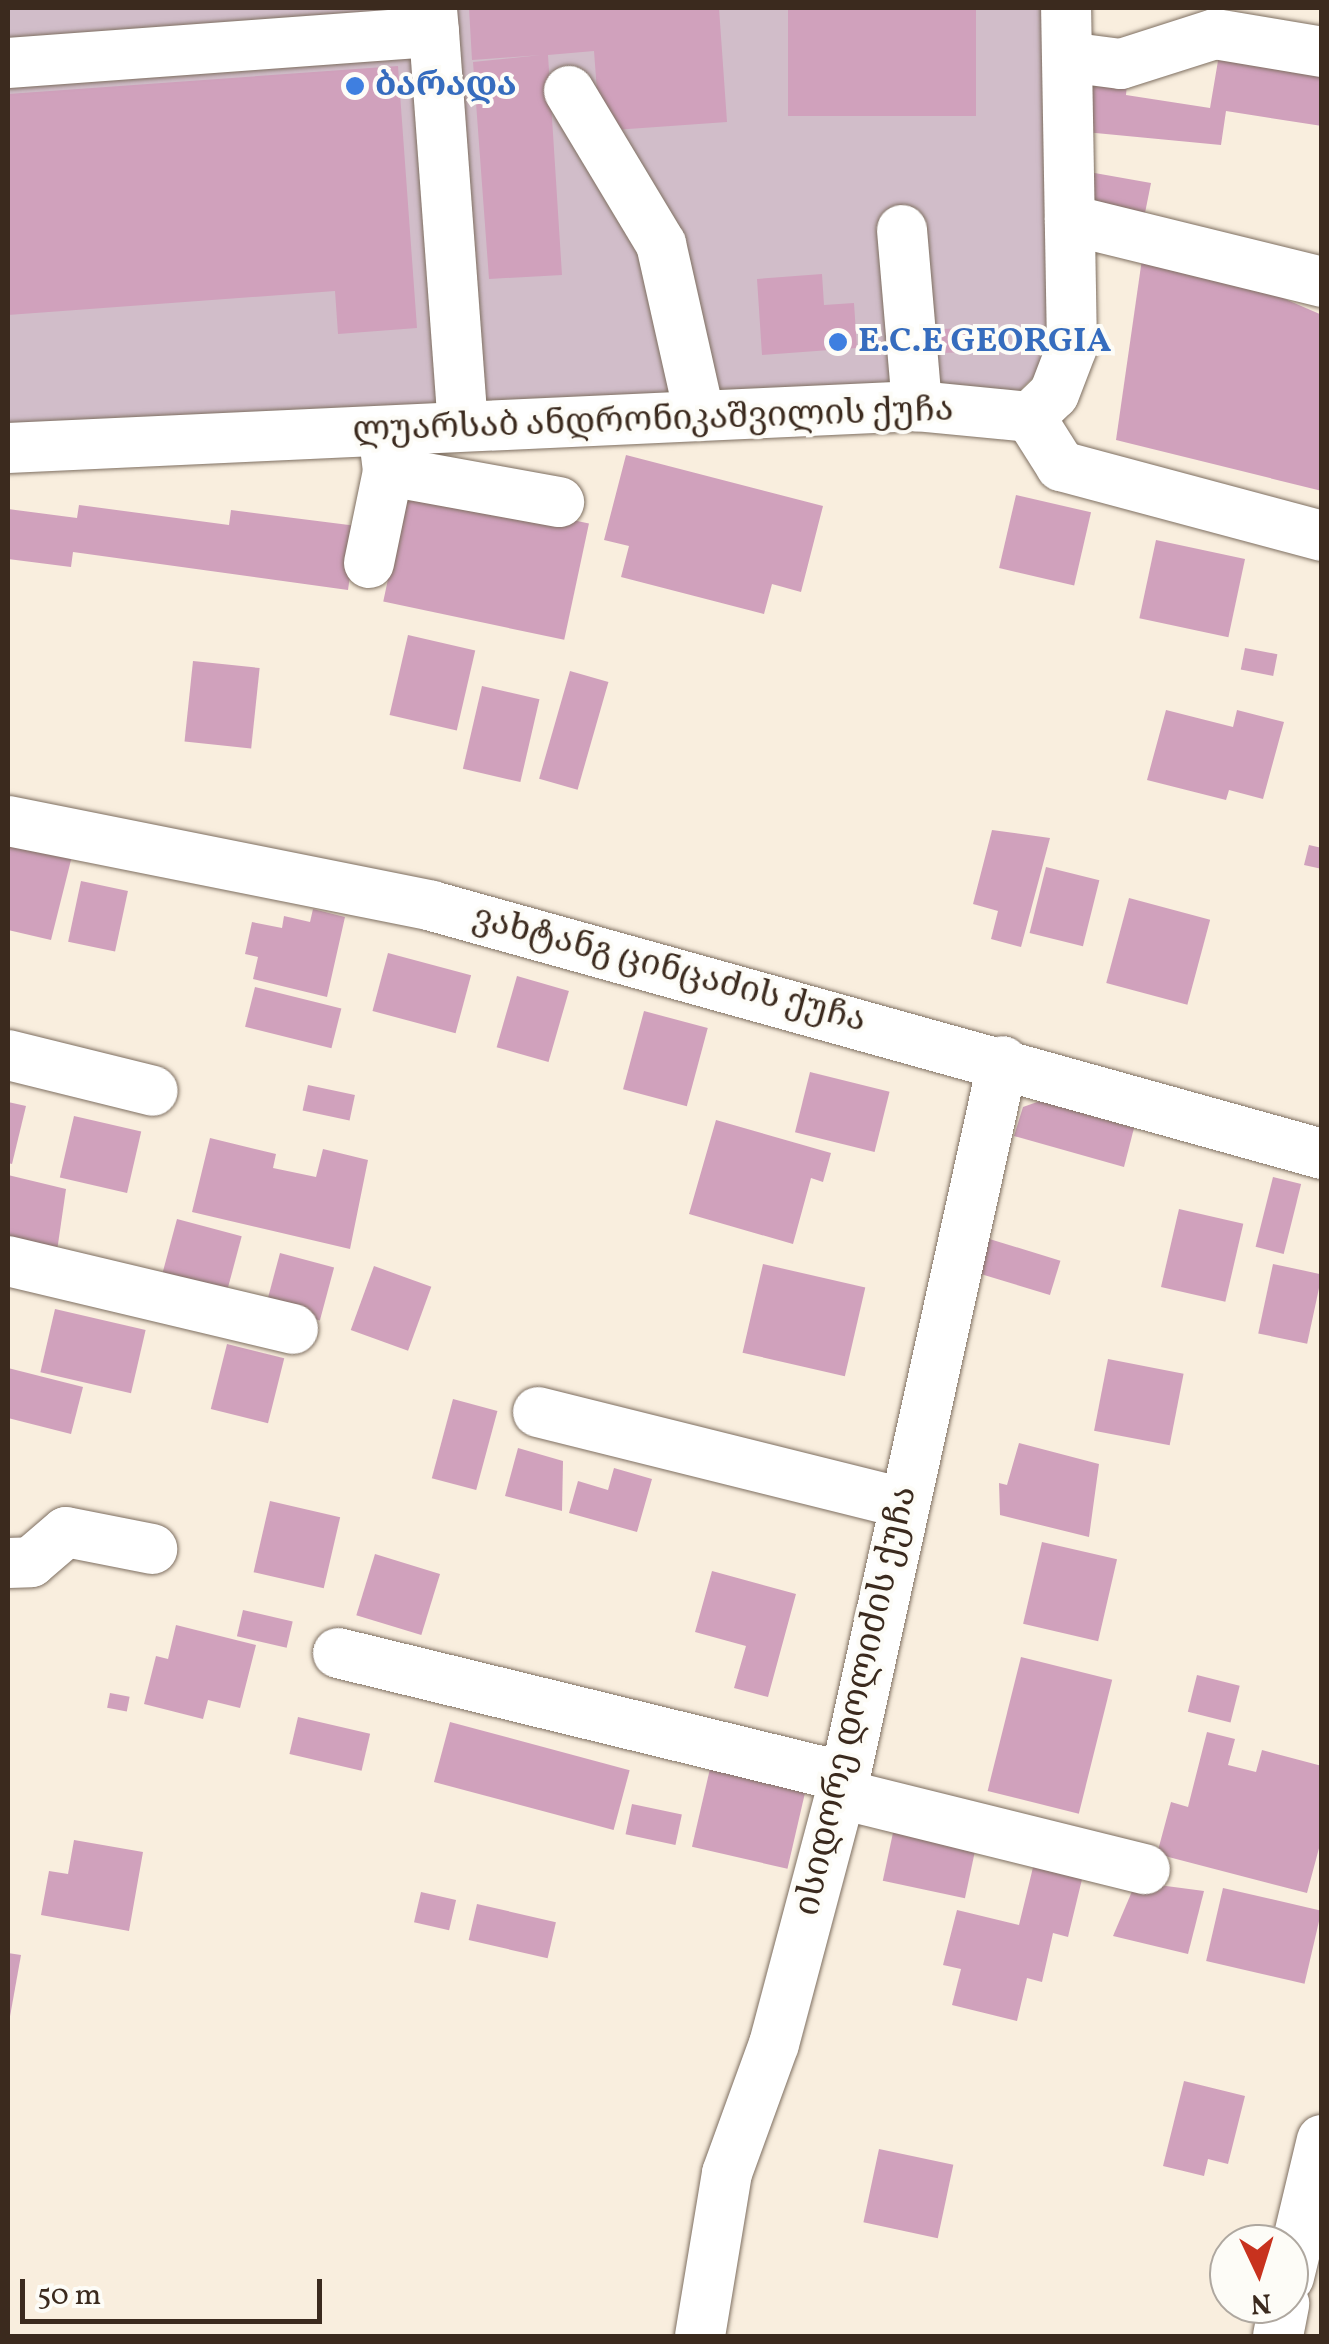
<!DOCTYPE html>
<html>
<head>
<meta charset="utf-8">
<style>
	body { margin:0 }
	#map { position:relative; width:1329px; height:2344px; overflow:hidden; background:#f9eede; font-family:Vollkorn,"Noto Serif Georgian",serif }
	div>[style] { position:absolute }
	[style*='--x'] { left:calc(var(--x)*1px); top:calc(var(--y)*1px); width:calc(var(--w)*1px); rotate:calc(var(--a)*1deg) }
	.industrial>* { inset:0; background:#d1bdc9 }
	.building>* { inset:0; background:#d0a1bc; transform-origin:0 0 }
	.roads { filter:drop-shadow(0 0 2px #7e6f61) drop-shadow(0 0 2px #7e6f61) }
	.minor>* { height:50px; margin:-25px; padding:0 25px; transform-origin:25px; border-radius:25px; background:#fff }
	.dots>* { width:28px; height:28px; translate:-50% -50%; box-sizing:border-box; border:5px solid #fdfcf7; border-radius:50% }
	span { translate:-50% -50%; white-space:nowrap; text-align:center; line-height:1.15; -webkit-text-stroke:8px #fdfcf7; paint-order:stroke }
	.shop-label { font-size:35px; color:#366cbe; font-weight:700 }
	.left { translate:0 -50%; text-align:left }
	.street-label { font-size:35px; color:#3b2a1e }
	.frame { position:absolute; inset:0; border:10px solid #3b2a1e; pointer-events:none }
	.north { position:absolute; left:1209px; top:2224px; width:100px; height:100px; box-sizing:border-box; background:#fdfcf7; border:2px solid #afa8a0; border-radius:50%; rotate:176deg; font-size:28px; font-weight:700; line-height:40px; text-align:center; color:#3b2a1e }
	.north::after { content:''; display:block; margin:auto; width:35px; height:45px; background:#c8321e; clip-path:polygon(50% 0,100% 100%,50% 72%,0 100%) }
	.scale { position:absolute; left:20px; top:2279px; width:302px; height:45px; box-sizing:border-box; border:5px solid #3b2a1e; border-top:0; padding-left:12px; font-size:30px; line-height:35px; white-space:nowrap; color:#3b2a1e; -webkit-text-stroke:8px #fdfcf7; paint-order:stroke }
</style>
</head>
<body>
<div id="map">
	<div class="industrial">
		<i style="clip-path:polygon(8px 8px,1046px 8px,1054px 357px,1013px 397px,8px 445px)"></i>
	</div>
	<div class="building">
		<i style="clip-path:polygon(469px 8px,719px 8px,727px 122px,600px 131px,594px 51px,548px 55px,562px 275px,489px 279px,473px 62px,541px 55px,472px 60px)"></i>
		<i style="left:788px;top:8px;width:188px;height:108px"></i>
		<i style="clip-path:polygon(1220px 49px,1322px 65px,1322px 126px,1226px 111px,1221px 145px,1085px 132px,1081px 72px,1127px 84px,1126px 95px,1210px 108px)"></i>
		<i style="clip-path:polygon(398px 66px,417px 328px,338px 334px,335px 291px,8px 315px,8px 94px)"></i>
		<i style="clip-path:polygon(1089px 172px,1151px 183px,1145px 213px,1088px 200px)"></i>
		<i style="clip-path:polygon(1142px 259px,1239px 279px,1322px 315px,1322px 491px,1116px 440px)"></i>
		<i style="clip-path:polygon(822px 274px,824px 305px,854px 303px,857px 348px,762px 355px,757px 279px)"></i>
		<i style="left:969px;top:328px;width:24px;height:29px;rotate:88deg"></i>
		<i style="clip-path:polygon(626px 455px,823px 506px,801px 592px,772px 584px,764px 614px,621px 577px,629px 546px,604px 540px)"></i>
		<i style="left:408px;top:485px;width:185px;height:119px;rotate:12deg"></i>
		<i style="left:1016px;top:495px;width:77px;height:75px;rotate:13deg"></i>
		<i style="clip-path:polygon(79px 505px,229px 525px,231px 510px,357px 526px,348px 590px,73px 552px,71px 567px,8px 559px,8px 509px,77px 518px)"></i>
		<i style="left:1156px;top:540px;width:91px;height:80px;rotate:12deg"></i>
		<i style="left:408px;top:635px;width:69px;height:82px;rotate:13deg"></i>
		<i style="left:1245px;top:648px;width:33px;height:22px;rotate:11deg"></i>
		<i style="left:193px;top:661px;width:67px;height:81px;rotate:6deg"></i>
		<i style="left:570px;top:671px;width:40px;height:112px;rotate:16deg"></i>
		<i style="left:482px;top:686px;width:59px;height:85px;rotate:13deg"></i>
		<i style="clip-path:polygon(1166px 710px,1233px 727px,1237px 710px,1284px 722px,1263px 799px,1229px 790px,1226px 800px,1147px 780px)"></i>
		<i style="clip-path:polygon(992px 830px,1050px 838px,1021px 947px,991px 939px,998px 911px,973px 904px)"></i>
		<i style="clip-path:polygon(8px 840px,72px 856px,51px 940px,8px 930px)"></i>
		<i style="clip-path:polygon(1309px 845px,1322px 848px,1322px 869px,1304px 865px)"></i>
		<i style="left:1046px;top:867px;width:55px;height:68px;rotate:14deg"></i>
		<i style="left:81px;top:881px;width:48px;height:62px;rotate:12deg"></i>
		<i style="left:1129px;top:898px;width:84px;height:88px;rotate:15deg"></i>
		<i style="clip-path:polygon(313px 909px,345px 917px,327px 997px,253px 979px,258px 957px,245px 954px,252px 922px,282px 928px,284px 916px,310px 922px)"></i>
		<i style="left:388px;top:953px;width:86px;height:60px;rotate:15deg"></i>
		<i style="left:517px;top:976px;width:54px;height:74px;rotate:16deg"></i>
		<i style="left:255px;top:987px;width:89px;height:41px;rotate:14deg"></i>
		<i style="left:644px;top:1011px;width:66px;height:81px;rotate:15deg"></i>
		<i style="left:810px;top:1072px;width:82px;height:62px;rotate:14deg"></i>
		<i style="left:308px;top:1085px;width:48px;height:26px;rotate:12deg"></i>
		<i style="clip-path:polygon(1040px 1101px,1134px 1128px,1124px 1167px,1014px 1136px,1023px 1107px)"></i>
		<i style="clip-path:polygon(8px 1102px,26px 1106px,12px 1164px,8px 1163px)"></i>
		<i style="left:74px;top:1116px;width:69px;height:63px;rotate:13deg"></i>
		<i style="clip-path:polygon(716px 1120px,831px 1153px,823px 1182px,811px 1178px,793px 1244px,689px 1214px)"></i>
		<i style="clip-path:polygon(210px 1138px,276px 1154px,273px 1168px,316px 1177px,323px 1149px,368px 1160px,350px 1249px,192px 1212px)"></i>
		<i style="clip-path:polygon(8px 1175px,66px 1189px,56px 1258px,8px 1246px)"></i>
		<i style="left:1273px;top:1177px;width:29px;height:72px;rotate:14deg"></i>
		<i style="left:1179px;top:1209px;width:66px;height:80px;rotate:13deg"></i>
		<i style="left:177px;top:1219px;width:67px;height:60px;rotate:15deg"></i>
		<i style="left:983px;top:1237px;width:81px;height:36px;rotate:17deg"></i>
		<i style="left:280px;top:1253px;width:56px;height:55px;rotate:15deg"></i>
		<i style="left:763px;top:1264px;width:105px;height:91px;rotate:13deg"></i>
		<i style="left:1273px;top:1264px;width:50px;height:71px;rotate:12deg"></i>
		<i style="left:374px;top:1266px;width:61px;height:68px;rotate:20deg"></i>
		<i style="left:55px;top:1309px;width:93px;height:65px;rotate:13deg"></i>
		<i style="left:227px;top:1344px;width:59px;height:67px;rotate:14deg"></i>
		<i style="left:1108px;top:1359px;width:77px;height:73px;rotate:11deg"></i>
		<i style="clip-path:polygon(8px 1368px,83px 1387px,71px 1434px,8px 1418px)"></i>
		<i style="left:453px;top:1399px;width:46px;height:82px;rotate:15deg"></i>
		<i style="clip-path:polygon(1019px 1443px,1099px 1464px,1089px 1537px,1000px 1515px,999px 1483px,1007px 1485px)"></i>
		<i style="clip-path:polygon(518px 1448px,563px 1461px,562px 1511px,505px 1496px)"></i>
		<i style="clip-path:polygon(614px 1468px,652px 1479px,637px 1532px,569px 1513px,578px 1481px,608px 1490px)"></i>
		<i style="left:270px;top:1501px;width:72px;height:73px;rotate:13deg"></i>
		<i style="left:1042px;top:1542px;width:77px;height:84px;rotate:13deg"></i>
		<i style="left:375px;top:1554px;width:68px;height:64px;rotate:17deg"></i>
		<i style="clip-path:polygon(712px 1571px,796px 1594px,768px 1697px,734px 1688px,746px 1646px,695px 1632px)"></i>
		<i style="left:243px;top:1610px;width:51px;height:27px;rotate:13deg"></i>
		<i style="clip-path:polygon(176px 1625px,256px 1645px,240px 1708px,208px 1700px,203px 1719px,144px 1704px,156px 1656px,168px 1659px)"></i>
		<i style="left:1021px;top:1657px;width:94px;height:138px;rotate:14deg"></i>
		<i style="left:1197px;top:1675px;width:44px;height:38px;rotate:14deg"></i>
		<i style="left:110px;top:1693px;width:20px;height:15px;rotate:11deg"></i>
		<i style="left:298px;top:1717px;width:74px;height:38px;rotate:13deg"></i>
		<i style="left:450px;top:1722px;width:186px;height:62px;rotate:15deg"></i>
		<i style="clip-path:polygon(1207px 1732px,1235px 1739px,1228px 1765px,1256px 1772px,1262px 1750px,1322px 1766px,1322px 1837px,1307px 1893px,1157px 1854px,1171px 1802px,1188px 1807px)"></i>
		<i style="left:712px;top:1760px;width:98px;height:89px;rotate:13deg"></i>
		<i style="left:632px;top:1804px;width:51px;height:31px;rotate:12deg"></i>
		<i style="left:894px;top:1828px;width:84px;height:54px;rotate:12deg"></i>
		<i style="clip-path:polygon(74px 1840px,143px 1852px,129px 1931px,41px 1915px,49px 1871px,68px 1874px)"></i>
		<i style="clip-path:polygon(1035px 1859px,1084px 1871px,1068px 1937px,1053px 1933px,1042px 1982px,1027px 1978px,1017px 2021px,952px 2005px,961px 1969px,943px 1965px,957px 1910px,1019px 1925px)"></i>
		<i style="clip-path:polygon(1136px 1882px,1204px 1891px,1188px 1954px,1113px 1936px)"></i>
		<i style="left:1223px;top:1888px;width:101px;height:75px;rotate:13deg"></i>
		<i style="left:421px;top:1892px;width:36px;height:31px;rotate:13deg"></i>
		<i style="left:477px;top:1904px;width:81px;height:37px;rotate:13deg"></i>
		<i style="clip-path:polygon(8px 1953px,21px 1955px,9px 2022px,8px 2021px)"></i>
		<i style="clip-path:polygon(1184px 2081px,1245px 2096px,1228px 2164px,1208px 2159px,1204px 2176px,1163px 2166px)"></i>
		<i style="left:879px;top:2149px;width:76px;height:75px;rotate:12deg"></i>
	</div>
	<div class="roads">
		<div class="minor">
			<i style="--x:434;--y:32;--w:393;--a:85.8"></i>
			<i style="--x:1067;--y:57;--w:54;--a:7.4"></i>
			<i style="--x:1121;--y:64;--w:99;--a:-17.7"></i>
			<i style="--x:1215;--y:34;--w:109;--a:9.5"></i>
			<i style="--x:8;--y:63;--w:427;--a:-4.2"></i>
			<i style="--x:434;--y:32;--w:24;--a:-95"></i>
			<i style="--x:569;--y:91;--w:179;--a:59"></i>
			<i style="--x:661;--y:244;--w:172;--a:77.3"></i>
			<i style="--x:1070;--y:220;--w:260;--a:13.8"></i>
			<i style="--x:902;--y:230;--w:177;--a:85.1"></i>
			<i style="--x:1030;--y:417;--w:33;--a:-44"></i>
			<i style="--x:1054;--y:394;--w:50;--a:-69"></i>
			<i style="--x:1072;--y:347;--w:339;--a:-91"></i>
			<i style="--x:8;--y:448;--w:910;--a:-2.65"></i>
			<i style="--x:917;--y:406;--w:114;--a:5.6"></i>
			<i style="--x:1030;--y:417;--w:58;--a:57.7"></i>
			<i style="--x:1061;--y:466;--w:270;--a:15"></i>
			<i style="--x:388;--y:471;--w:174;--a:10.3"></i>
			<i style="--x:369;--y:563;--w:94;--a:-78.3"></i>
			<i style="--x:388;--y:471;--w:33;--a:-97"></i>
			<i style="--x:8;--y:821;--w:432;--a:11.3"></i>
			<i style="--x:432;--y:906;--w:924;--a:15.57"></i>
			<i style="--x:8;--y:1055;--w:149;--a:13.9"></i>
			<i style="--x:8;--y:1261;--w:293;--a:13.4"></i>
			<i style="--x:538;--y:1412;--w:376;--a:14"></i>
			<i style="--x:8;--y:1563;--w:23;--a:-2"></i>
			<i style="--x:31;--y:1562;--w:46;--a:-40.6"></i>
			<i style="--x:66;--y:1532;--w:88;--a:11.2"></i>
			<i style="--x:338;--y:1653;--w:522;--a:13.74"></i>
			<i style="--x:841;--y:1794;--w:313;--a:13.9"></i>
			<i style="--x:1289;--y:2277;--w:141;--a:-76.5"></i>
			<i style="--x:700;--y:2336;--w:165;--a:-80.6"></i>
			<i style="--x:727;--y:2173;--w:137;--a:-70"></i>
			<i style="--x:774;--y:2044;--w:276;--a:-75.1"></i>
			<i style="--x:845;--y:1777;--w:733;--a:-77.56"></i>
			<i style="--x:1278;--y:2336;--w:33;--a:-79"></i>
		</div>
	</div>
	<div class="dots">
		<i style="left:355px;top:86px;background:#3f7fe0"></i>
		<i style="left:838px;top:342px;background:#3f7fe0"></i>
	</div>
	<div class="shop-label">
		<span class="left" style="left:375px;top:86px">ბარადა</span>
		<span class="left" style="left:858px;top:342px">E.C.E GEORGIA</span>
	</div>
	<div class="street-label">
		<span style="left:653px;top:421px;rotate:-2deg">ლუარსაბ ანდრონიკაშვილის ქუჩა</span>
		<span style="left:669px;top:970px;rotate:15deg">ვახტანგ ცინცაძის ქუჩა</span>
		<span style="left:857px;top:1701px;rotate:-77deg">ისიდორე დოლიძის ქუჩა</span>
	</div>
	<div class="frame"></div>
	<div class="north">N</div>
	<div class="scale">50 m</div>
</div>
</body>
</html>
